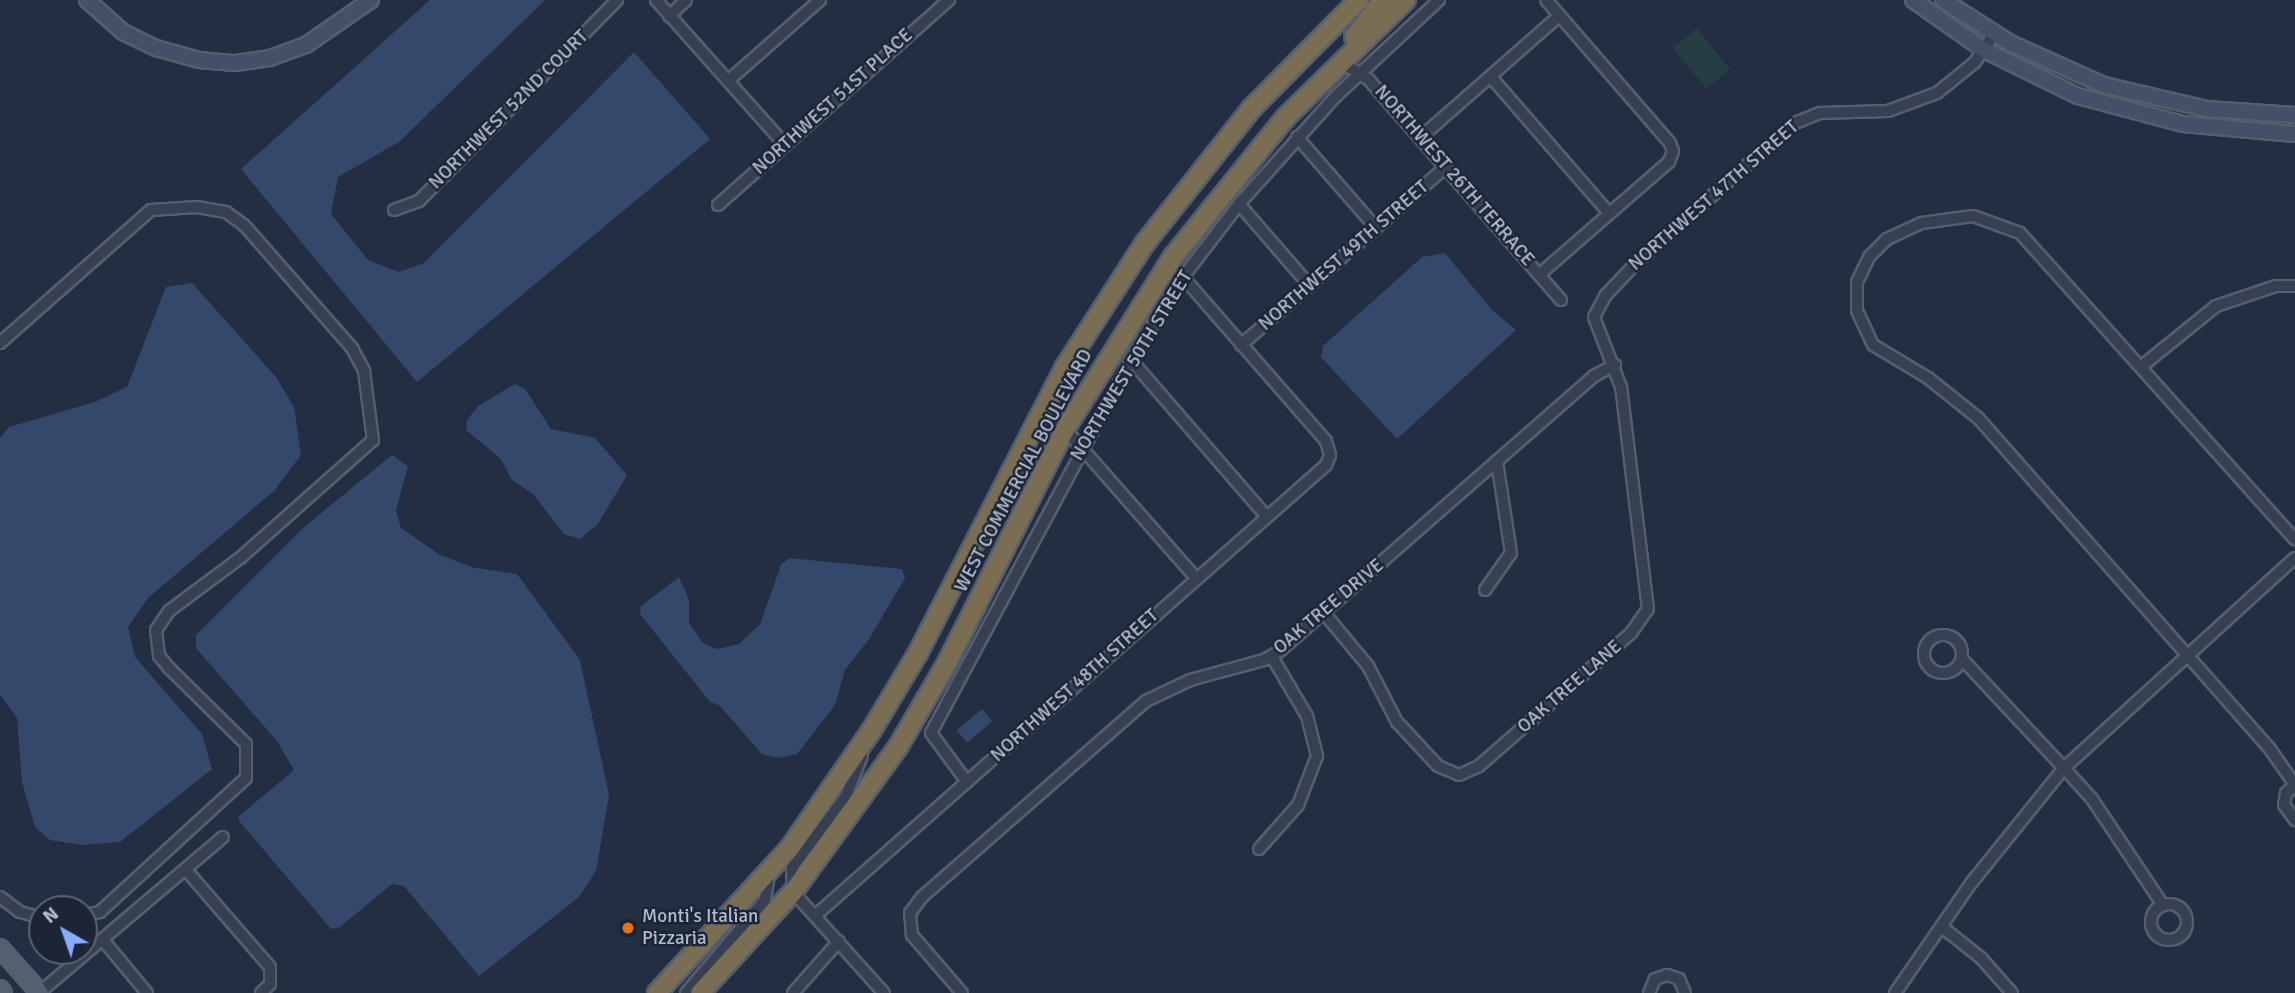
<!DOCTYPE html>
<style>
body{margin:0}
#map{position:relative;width:2295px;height:993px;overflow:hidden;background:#232e43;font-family:Signika,sans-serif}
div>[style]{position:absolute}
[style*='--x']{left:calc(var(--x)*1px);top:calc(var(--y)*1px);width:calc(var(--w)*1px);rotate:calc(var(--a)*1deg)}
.green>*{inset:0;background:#253e43;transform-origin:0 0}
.water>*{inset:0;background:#34486b;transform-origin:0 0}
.roads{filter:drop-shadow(2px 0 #555e6f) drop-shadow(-2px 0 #555e6f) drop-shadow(0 2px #555e6f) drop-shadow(0 -2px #555e6f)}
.street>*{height:10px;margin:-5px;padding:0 5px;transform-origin:5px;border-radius:5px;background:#374052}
.street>.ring{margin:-5px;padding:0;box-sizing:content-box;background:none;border:10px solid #374052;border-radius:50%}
.secondary>*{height:14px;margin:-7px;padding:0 7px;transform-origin:7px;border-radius:7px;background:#454f65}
.primary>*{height:16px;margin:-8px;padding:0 8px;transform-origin:8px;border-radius:8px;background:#555f72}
.highway>*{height:18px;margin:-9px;padding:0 9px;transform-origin:9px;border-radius:9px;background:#796d53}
.dots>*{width:19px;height:19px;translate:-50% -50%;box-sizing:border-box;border:4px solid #1c2537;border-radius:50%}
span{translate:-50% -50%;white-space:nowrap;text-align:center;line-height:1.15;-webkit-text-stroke:5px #1c2537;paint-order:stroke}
.street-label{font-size:19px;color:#b4bccc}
.poi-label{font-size:19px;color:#b4bccc}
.left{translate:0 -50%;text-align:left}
.north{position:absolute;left:28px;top:895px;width:70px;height:70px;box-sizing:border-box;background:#1c2537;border:2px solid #596173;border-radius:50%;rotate:320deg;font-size:19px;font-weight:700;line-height:28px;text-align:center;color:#b4bccc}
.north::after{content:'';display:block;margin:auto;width:24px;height:32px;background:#86adff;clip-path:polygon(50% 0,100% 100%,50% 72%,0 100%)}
</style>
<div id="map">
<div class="green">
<div style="left:1697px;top:28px;width:53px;height:31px;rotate:51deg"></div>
</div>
<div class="water">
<div style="clip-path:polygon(430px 0,545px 0,399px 142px,338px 177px,331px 214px,368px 260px,399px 272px,424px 263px,634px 52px,710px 139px,417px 382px,241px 169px)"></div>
<div style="clip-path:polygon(1445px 253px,1492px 310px,1516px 330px,1397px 439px,1321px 357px,1323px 346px,1422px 257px)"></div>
<div style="clip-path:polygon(192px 283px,276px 377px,294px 407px,301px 455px,274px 491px,148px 598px,128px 627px,135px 657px,202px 734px,212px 769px,120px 842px,82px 845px,50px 840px,35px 827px,22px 782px,17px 718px,0 695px,0 438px,9px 427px,95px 402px,127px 387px,166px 287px)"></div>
<div style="clip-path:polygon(515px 384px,525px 389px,551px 429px,595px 438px,627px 475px,598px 524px,580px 539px,564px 534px,533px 494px,512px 480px,500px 458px,466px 430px,467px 420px,478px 406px)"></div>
<div style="clip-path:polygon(392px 455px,408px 466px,396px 510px,401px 528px,440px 555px,475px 568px,517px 574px,580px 660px,609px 795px,596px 871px,579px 897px,479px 976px,404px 886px,392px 884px,340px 927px,331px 929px,240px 822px,238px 817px,294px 770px,277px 741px,196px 648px,196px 635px,303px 528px)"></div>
<div style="clip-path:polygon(789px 558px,902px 569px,905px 578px,869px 639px,845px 670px,835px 705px,797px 754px,778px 758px,762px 754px,719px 705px,710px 702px,640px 614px,641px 606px,679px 577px,689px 600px,689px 623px,703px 643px,717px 649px,739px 644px,760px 624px,781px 565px)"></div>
<div style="left:982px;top:709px;width:16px;height:33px;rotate:50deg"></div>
</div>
<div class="roads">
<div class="street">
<div style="--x:656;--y:0;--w:194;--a:48.3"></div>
<div style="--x:669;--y:16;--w:23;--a:-43"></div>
<div style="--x:1340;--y:61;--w:35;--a:33"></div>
<div style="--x:1369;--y:80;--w:292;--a:48.9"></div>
<div style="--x:1491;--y:77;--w:180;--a:49.1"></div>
<div style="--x:728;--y:81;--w:123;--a:-41.4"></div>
<div style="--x:1297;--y:137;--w:121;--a:49"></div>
<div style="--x:1420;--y:138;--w:185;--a:-41.3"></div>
<div style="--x:1239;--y:204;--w:108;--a:49.1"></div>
<div style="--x:718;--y:205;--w:309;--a:-41.6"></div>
<div style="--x:394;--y:210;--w:27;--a:-20"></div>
<div style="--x:419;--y:201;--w:282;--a:-45.4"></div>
<div style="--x:1540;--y:274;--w:171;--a:-41"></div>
<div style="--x:1669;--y:162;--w:12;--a:-70"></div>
<div style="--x:1673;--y:151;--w:9;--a:-111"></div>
<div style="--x:1670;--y:143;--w:189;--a:-130.9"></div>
<div style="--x:0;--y:343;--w:201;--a:-41.4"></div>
<div style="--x:151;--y:210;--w:46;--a:-3.7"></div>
<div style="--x:197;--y:207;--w:29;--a:10"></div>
<div style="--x:226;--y:212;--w:22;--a:36"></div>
<div style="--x:244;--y:225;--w:164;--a:48.7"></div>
<div style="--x:352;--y:348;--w:26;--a:62"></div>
<div style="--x:364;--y:371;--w:70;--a:82.6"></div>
<div style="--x:373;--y:440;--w:178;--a:138.4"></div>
<div style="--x:240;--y:558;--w:89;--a:143.3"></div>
<div style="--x:169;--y:611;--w:23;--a:124"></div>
<div style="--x:156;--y:630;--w:26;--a:83"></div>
<div style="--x:159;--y:656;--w:16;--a:50"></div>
<div style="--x:169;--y:668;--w:108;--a:44.6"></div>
<div style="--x:246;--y:744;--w:34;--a:90"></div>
<div style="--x:246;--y:778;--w:198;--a:137.5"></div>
<div style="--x:100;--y:912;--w:16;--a:169"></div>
<div style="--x:1241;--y:345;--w:273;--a:-41"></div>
<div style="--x:1131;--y:360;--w:206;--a:49.1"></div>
<div style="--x:2142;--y:366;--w:95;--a:-39"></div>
<div style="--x:2216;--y:306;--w:63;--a:-18.4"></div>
<div style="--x:2276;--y:286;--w:19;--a:0"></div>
<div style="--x:1036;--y:421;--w:30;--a:15"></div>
<div style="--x:1065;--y:429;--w:198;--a:48.7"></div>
<div style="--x:1485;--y:590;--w:45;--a:-54.9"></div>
<div style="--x:1511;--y:553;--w:93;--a:-98.7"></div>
<div style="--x:1324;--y:613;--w:69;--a:50.3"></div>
<div style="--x:1368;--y:666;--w:63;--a:62.6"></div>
<div style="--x:1397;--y:722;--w:60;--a:47"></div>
<div style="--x:1438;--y:766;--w:23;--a:23"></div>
<div style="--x:1459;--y:775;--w:22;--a:-24"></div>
<div style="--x:1479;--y:766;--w:202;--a:-41.2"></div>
<div style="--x:1631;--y:633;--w:29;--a:-55"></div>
<div style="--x:1648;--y:609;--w:224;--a:-96.9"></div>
<div style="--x:1621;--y:387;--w:75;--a:-111.1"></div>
<div style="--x:1594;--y:317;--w:24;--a:-62"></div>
<div style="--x:1605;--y:296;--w:50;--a:-46.6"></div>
<div style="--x:1639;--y:260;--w:208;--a:-41.3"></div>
<div style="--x:1795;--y:123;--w:27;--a:-22"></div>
<div style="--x:1820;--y:113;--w:68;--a:-1.7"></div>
<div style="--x:1888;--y:111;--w:52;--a:-20.2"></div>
<div style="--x:1937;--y:93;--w:49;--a:-39.2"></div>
<div style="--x:1975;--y:62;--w:34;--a:-56"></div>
<div class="ring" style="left:1924px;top:635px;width:28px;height:28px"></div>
<div style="--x:1962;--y:659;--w:149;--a:46.9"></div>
<div style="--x:2064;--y:768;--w:312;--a:-42.3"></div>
<div style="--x:862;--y:756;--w:43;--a:111.8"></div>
<div style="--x:846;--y:796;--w:90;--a:126.9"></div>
<div style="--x:792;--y:868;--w:24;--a:88"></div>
<div style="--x:793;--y:892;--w:136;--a:48"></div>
<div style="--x:967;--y:782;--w:61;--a:-126.3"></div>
<div style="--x:931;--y:733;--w:423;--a:-61.8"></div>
<div style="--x:1131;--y:360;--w:98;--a:-57.9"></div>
<div style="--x:1183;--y:277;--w:92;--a:-52.5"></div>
<div style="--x:1239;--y:204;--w:145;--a:-48.1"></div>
<div style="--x:1336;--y:96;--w:141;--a:-43"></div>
<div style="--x:2295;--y:785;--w:44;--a:-124.8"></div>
<div style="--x:2270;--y:749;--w:441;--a:-131.4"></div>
<div style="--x:1978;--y:418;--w:64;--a:-141.3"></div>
<div style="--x:1928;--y:378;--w:64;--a:-149"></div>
<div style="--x:1873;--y:345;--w:38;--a:-115"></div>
<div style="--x:1857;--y:310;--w:28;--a:-90"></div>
<div style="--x:1857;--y:282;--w:28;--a:-64"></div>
<div style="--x:1869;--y:257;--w:25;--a:-45"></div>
<div style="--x:1887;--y:239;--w:38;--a:-25"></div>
<div style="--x:1922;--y:223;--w:51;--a:-7.8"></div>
<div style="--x:1973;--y:216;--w:50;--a:19.9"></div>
<div style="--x:2020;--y:233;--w:412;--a:48.1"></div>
<div style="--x:2295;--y:785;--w:12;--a:138"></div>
<div style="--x:2286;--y:793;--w:12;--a:99"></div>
<div style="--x:2284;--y:805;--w:19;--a:54"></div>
<div style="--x:1259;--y:849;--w:59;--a:-48.4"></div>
<div style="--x:1298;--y:805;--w:53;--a:-68.8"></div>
<div style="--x:1317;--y:756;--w:41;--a:-104"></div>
<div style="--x:1307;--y:716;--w:69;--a:-120.7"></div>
<div style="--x:186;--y:870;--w:128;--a:49.1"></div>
<div style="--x:270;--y:967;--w:17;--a:90"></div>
<div style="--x:270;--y:984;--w:13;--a:135"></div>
<div style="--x:0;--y:897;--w:25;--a:37"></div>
<div style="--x:20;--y:912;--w:23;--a:15"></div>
<div class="ring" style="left:2151px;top:904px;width:26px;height:26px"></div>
<div style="--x:816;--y:915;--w:680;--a:-41.42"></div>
<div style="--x:1326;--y:465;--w:11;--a:-68"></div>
<div style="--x:1330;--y:455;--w:15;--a:-106"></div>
<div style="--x:1326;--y:441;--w:218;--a:-131.1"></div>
<div style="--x:1942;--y:927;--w:50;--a:38.5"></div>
<div style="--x:1981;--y:958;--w:47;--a:48.5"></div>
<div style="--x:103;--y:940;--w:69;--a:50.3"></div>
<div style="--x:39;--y:993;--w:241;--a:-40.3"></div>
<div style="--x:686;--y:993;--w:122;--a:-49.7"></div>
<div style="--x:765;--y:900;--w:24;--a:-81"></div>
<div style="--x:793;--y:993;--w:69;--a:-48.5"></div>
<div style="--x:962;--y:993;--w:77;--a:-130.8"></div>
<div style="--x:912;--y:935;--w:22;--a:-95"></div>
<div style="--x:910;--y:913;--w:20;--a:-53"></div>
<div style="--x:922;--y:897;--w:298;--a:-41.2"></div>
<div style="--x:1146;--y:701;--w:49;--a:-25.5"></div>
<div style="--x:1190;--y:680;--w:77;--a:-15.1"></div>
<div style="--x:1264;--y:660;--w:20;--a:-30"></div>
<div style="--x:1281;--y:650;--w:416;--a:-41.2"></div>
<div style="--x:1594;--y:376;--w:24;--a:-28"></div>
<div style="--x:1649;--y:993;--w:15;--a:-67"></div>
<div style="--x:1655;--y:979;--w:13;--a:-18"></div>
<div style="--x:1667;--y:975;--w:13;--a:18"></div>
<div style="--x:1679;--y:979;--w:15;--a:67"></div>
<div style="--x:1895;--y:993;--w:135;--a:-55.3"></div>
<div style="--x:1972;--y:882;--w:146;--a:-51.1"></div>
<div style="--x:2064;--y:768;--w:42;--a:47.9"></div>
<div style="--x:2092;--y:799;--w:128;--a:56.2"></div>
</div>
<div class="secondary">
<div style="--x:87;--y:0;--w:48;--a:41.6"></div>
<div style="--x:123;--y:32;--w:37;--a:26"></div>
<div style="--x:156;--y:48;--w:45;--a:15.6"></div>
<div style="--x:199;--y:60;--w:36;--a:5"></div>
<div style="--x:235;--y:63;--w:35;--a:-8"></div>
<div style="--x:270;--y:58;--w:38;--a:-20"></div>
<div style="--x:306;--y:45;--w:79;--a:-34.7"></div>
<div style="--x:1913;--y:0;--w:87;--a:35.2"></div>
<div style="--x:1984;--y:50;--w:105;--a:26.1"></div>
<div style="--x:2078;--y:96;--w:109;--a:14.9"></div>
<div style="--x:2183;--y:124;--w:112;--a:5.1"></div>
<div style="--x:1943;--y:0;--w:80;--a:32.7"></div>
<div style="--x:2010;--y:43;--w:103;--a:24.1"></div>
<div style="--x:2104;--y:85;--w:106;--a:13.1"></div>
<div style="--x:2207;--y:109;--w:88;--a:3.9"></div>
</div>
<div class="primary">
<div style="--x:0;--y:948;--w:60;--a:48.4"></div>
<div style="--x:0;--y:989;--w:5;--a:53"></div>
</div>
<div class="highway">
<div style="--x:1354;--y:37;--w:47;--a:-51.9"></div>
<div style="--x:657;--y:993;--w:197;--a:-47.5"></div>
<div style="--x:790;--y:848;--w:146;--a:-55.3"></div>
<div style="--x:873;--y:728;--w:87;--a:-59"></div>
<div style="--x:918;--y:653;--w:322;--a:-62.8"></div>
<div style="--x:1065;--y:367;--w:148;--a:-57.2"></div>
<div style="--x:1145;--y:243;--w:172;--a:-51.6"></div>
<div style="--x:1252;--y:108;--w:152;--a:-45.3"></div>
<div style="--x:700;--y:993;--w:137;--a:-47.4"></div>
<div style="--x:793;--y:892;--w:179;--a:-54.1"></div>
<div style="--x:898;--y:747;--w:95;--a:-59.7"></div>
<div style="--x:946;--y:665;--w:264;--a:-63.2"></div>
<div style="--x:1065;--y:429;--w:203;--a:-57.9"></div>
<div style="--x:1173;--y:257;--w:179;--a:-51.1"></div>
<div style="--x:1285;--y:118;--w:169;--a:-44.3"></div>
</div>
</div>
<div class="dots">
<div style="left:628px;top:928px;background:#e8710a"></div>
</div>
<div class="street-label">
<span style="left:833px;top:102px;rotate:-42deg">NORTHWEST 51ST PLACE</span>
<span style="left:509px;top:110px;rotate:-45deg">NORTHWEST 52ND COURT</span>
<span style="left:1454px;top:176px;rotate:49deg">NORTHWEST 26TH TERRACE</span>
<span style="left:1714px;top:196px;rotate:-41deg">NORTHWEST 47TH STREET</span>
<span style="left:1344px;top:256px;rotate:-41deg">NORTHWEST 49TH STREET</span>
<span style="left:1132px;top:366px;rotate:-59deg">NORTHWEST 50TH STREET</span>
<span style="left:1024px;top:471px;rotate:-62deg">WEST COMMERCIAL BOULEVARD</span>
<span style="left:1329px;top:607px;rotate:-40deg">OAK TREE DRIVE</span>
<span style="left:1075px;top:686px;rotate:-42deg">NORTHWEST 48TH STREET</span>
<span style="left:1570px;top:687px;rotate:-41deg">OAK TREE LANE</span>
</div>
<div class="poi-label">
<span class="left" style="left:642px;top:928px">Monti's Italian<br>Pizzaria</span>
</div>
<div class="north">N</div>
</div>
